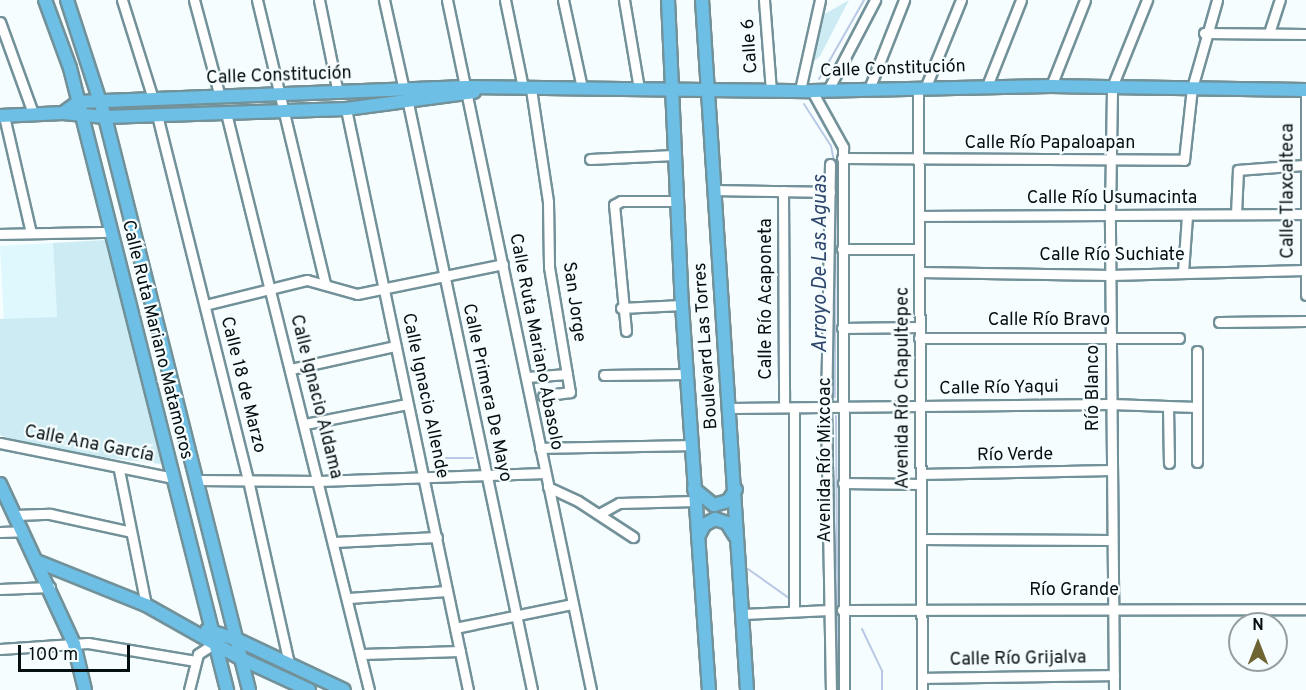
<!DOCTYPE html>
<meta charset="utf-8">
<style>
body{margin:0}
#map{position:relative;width:1306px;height:690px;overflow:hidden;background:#f6fdfe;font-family:Overpass,sans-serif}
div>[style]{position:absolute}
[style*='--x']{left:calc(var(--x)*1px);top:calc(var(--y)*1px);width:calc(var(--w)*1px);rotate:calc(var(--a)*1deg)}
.built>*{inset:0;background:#def8fe;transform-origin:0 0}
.green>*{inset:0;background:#ccebf2}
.stream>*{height:2px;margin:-1px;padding:0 1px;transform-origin:1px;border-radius:1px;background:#b9c9e5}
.roads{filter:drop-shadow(2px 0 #729199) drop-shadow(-2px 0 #729199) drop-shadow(0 2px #729199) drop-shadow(0 -2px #729199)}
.minor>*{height:9px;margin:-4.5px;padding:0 4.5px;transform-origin:4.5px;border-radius:4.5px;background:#fff}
.major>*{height:12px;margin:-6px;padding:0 6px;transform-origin:6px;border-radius:6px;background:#6dbfe5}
span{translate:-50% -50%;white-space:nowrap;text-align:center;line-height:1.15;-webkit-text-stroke:4.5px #f6fdfe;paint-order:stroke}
.street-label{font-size:18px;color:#040f12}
.water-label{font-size:20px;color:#2f466d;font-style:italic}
.north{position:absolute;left:1228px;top:612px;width:60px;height:60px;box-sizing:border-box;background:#f6fdfe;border:2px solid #959ea0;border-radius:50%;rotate:0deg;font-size:16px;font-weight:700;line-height:24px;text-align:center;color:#040f12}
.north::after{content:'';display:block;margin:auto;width:21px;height:27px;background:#6e6431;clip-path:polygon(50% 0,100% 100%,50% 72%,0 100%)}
.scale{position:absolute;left:18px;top:645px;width:112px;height:27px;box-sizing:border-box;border:3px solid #040f12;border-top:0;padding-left:8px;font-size:18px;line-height:21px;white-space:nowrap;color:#040f12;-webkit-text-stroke:4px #f6fdfe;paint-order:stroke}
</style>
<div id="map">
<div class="built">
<div style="left:53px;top:243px;width:74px;height:53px;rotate:87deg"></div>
</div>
<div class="green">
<div style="clip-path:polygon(849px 0,820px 56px,810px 65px,823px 15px)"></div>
<div style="clip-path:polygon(106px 240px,161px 454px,161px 464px,50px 451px,0 435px,0 319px,57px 317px,53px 243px)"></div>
</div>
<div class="stream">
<div style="--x:819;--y:79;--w:91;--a:-60.3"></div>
<div style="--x:804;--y:104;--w:50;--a:57.3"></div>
<div style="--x:831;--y:146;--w:26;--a:79"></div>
<div style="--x:836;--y:172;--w:225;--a:90.3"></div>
<div style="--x:836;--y:416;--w:274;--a:89.6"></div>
<div style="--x:446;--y:458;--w:27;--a:0"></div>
<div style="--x:748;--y:569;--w:50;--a:35.3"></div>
<div style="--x:862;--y:629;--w:47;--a:64.5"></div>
<div style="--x:882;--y:671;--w:19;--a:90"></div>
</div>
<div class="roads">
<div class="minor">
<div style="--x:122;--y:0;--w:104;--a:72.6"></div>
<div style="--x:194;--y:0;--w:100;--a:75"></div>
<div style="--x:257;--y:0;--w:292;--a:76.5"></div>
<div style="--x:319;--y:0;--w:95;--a:78.5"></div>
<div style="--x:384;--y:0;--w:92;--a:77.5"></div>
<div style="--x:447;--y:0;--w:705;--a:78.21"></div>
<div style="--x:505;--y:0;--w:90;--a:78.4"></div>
<div style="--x:563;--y:0;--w:90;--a:77.8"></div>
<div style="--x:624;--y:0;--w:90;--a:80.4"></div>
<div style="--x:764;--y:0;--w:90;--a:85.6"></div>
<div style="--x:0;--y:22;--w:97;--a:70.1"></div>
<div style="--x:1204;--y:33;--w:102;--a:0.6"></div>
<div style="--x:1269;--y:33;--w:35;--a:-72"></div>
<div style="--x:926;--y:86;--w:93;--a:-67.9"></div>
<div style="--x:987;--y:86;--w:92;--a:-68.4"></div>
<div style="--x:1051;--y:86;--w:92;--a:-68.4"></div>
<div style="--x:918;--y:87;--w:603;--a:89.62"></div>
<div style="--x:1306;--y:88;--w:207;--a:90"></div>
<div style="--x:531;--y:89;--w:114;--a:81.4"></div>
<div style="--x:548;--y:202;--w:65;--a:89.1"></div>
<div style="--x:549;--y:267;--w:127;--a:80.5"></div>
<div style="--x:570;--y:392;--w:27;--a:172"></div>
<div style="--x:869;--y:89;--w:96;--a:-68.5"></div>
<div style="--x:800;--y:90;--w:92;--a:-77.5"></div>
<div style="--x:828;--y:90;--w:102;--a:-62.4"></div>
<div style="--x:812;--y:91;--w:64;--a:61"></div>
<div style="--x:843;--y:147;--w:543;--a:89.89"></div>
<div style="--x:408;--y:103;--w:600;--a:78.07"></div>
<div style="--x:346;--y:109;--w:594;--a:78.14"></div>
<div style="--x:226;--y:113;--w:594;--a:76.08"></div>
<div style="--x:157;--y:115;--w:376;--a:76"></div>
<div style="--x:248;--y:480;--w:188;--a:77.4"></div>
<div style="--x:4;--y:116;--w:120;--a:77"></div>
<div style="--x:842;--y:158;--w:342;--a:0.3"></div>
<div style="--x:1184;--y:160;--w:72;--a:-83.7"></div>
<div style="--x:1192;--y:88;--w:91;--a:-74.1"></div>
<div style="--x:590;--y:159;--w:84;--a:-2.7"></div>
<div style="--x:830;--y:164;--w:243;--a:90.9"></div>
<div style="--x:826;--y:407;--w:283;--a:89"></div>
<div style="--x:714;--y:190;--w:116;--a:1"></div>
<div style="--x:783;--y:191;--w:216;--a:89.7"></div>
<div style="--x:1236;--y:214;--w:44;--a:-87.4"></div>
<div style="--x:1238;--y:170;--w:65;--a:-4.4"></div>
<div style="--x:919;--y:216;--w:385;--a:-0.3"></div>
<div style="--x:0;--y:234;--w:109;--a:-1.1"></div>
<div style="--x:842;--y:249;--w:77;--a:0"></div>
<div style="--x:919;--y:272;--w:191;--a:0.9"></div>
<div style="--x:1110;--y:275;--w:195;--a:-1.5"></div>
<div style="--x:1183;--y:272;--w:56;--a:-85.9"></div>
<div style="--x:205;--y:305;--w:105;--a:-13.8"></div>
<div style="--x:307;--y:280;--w:52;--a:15.6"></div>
<div style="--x:357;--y:294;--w:149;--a:-11.6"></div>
<div style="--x:621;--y:308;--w:61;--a:-2.8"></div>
<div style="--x:1219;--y:322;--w:87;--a:-0.7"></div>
<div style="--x:842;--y:328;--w:77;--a:-0.7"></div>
<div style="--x:626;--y:331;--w:127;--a:-95.4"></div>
<div style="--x:614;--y:205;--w:8;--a:-30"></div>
<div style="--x:621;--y:201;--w:56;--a:0"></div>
<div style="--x:919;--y:338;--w:260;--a:0"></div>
<div style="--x:1197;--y:351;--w:111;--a:90"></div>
<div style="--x:291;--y:369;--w:107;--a:-12.5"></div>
<div style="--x:604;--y:375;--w:82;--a:-0.7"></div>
<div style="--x:527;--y:377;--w:40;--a:-4.3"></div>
<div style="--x:1168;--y:407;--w:56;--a:89"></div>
<div style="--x:730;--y:408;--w:381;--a:-0.6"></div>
<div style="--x:1111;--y:404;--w:85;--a:2"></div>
<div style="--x:794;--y:408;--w:203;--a:90"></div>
<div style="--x:305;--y:424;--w:104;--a:-11.1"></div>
<div style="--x:0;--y:443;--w:177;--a:11.4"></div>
<div style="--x:540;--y:448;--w:151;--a:-1.1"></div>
<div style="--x:119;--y:470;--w:138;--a:78.7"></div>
<div style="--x:921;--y:474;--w:190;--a:-1.2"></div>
<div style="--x:196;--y:480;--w:123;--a:0.5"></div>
<div style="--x:319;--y:481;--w:226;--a:-2"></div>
<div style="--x:843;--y:483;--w:78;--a:0.7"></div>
<div style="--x:548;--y:487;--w:33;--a:25"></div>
<div style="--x:578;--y:501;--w:66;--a:33.2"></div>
<div style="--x:599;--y:514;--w:23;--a:-29"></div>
<div style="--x:619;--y:503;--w:76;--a:-1.5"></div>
<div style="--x:15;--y:515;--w:35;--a:-2"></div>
<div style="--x:50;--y:514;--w:83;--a:12.5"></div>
<div style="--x:0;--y:532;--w:23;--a:-2"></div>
<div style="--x:921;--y:539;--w:190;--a:0.3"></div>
<div style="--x:334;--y:542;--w:103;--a:-2.8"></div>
<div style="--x:0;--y:589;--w:50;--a:-2.3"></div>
<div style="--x:349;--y:598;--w:98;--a:-4.1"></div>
<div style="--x:842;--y:610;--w:464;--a:-0.1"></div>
<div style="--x:743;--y:614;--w:86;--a:-2.7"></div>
<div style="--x:455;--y:628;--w:119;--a:-11.6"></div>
<div style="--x:0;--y:649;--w:88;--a:-3.9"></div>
<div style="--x:88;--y:643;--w:109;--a:9.5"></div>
<div style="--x:362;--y:654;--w:98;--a:-1.8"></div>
<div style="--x:922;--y:678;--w:192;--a:-0.9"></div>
<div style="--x:189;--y:690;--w:37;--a:-76"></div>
<div style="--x:198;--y:654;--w:20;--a:-33"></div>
<div style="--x:1114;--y:690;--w:474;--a:-90.5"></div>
<div style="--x:1110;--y:216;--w:129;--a:-89.1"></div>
<div style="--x:1112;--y:87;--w:94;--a:-68.1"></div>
</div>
<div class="major">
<div style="--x:45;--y:0;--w:72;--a:69.8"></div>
<div style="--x:70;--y:68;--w:642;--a:75.83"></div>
<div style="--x:67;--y:0;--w:123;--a:72"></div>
<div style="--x:105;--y:117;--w:591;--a:75.89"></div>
<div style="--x:668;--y:0;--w:305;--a:87.4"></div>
<div style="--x:682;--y:305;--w:386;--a:86"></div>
<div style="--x:702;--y:0;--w:691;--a:86.27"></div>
<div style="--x:63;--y:113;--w:19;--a:-36"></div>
<div style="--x:78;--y:102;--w:388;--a:-2.2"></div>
<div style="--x:466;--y:87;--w:346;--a:0.7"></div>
<div style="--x:812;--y:91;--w:239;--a:-1.2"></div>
<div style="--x:1051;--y:86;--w:255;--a:0.9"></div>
<div style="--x:0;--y:116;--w:63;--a:-2.7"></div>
<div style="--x:63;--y:113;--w:42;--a:5.4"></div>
<div style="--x:105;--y:117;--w:241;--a:-1.9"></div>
<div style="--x:346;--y:109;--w:129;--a:-7.6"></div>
<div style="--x:0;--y:484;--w:176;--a:65.2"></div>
<div style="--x:74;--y:644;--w:47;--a:76.6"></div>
<div style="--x:694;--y:489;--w:26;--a:39"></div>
<div style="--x:714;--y:505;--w:15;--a:-16"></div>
<div style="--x:728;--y:501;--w:14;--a:-56"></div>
<div style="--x:698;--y:537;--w:13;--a:-63"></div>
<div style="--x:704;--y:525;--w:13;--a:-29"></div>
<div style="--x:715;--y:519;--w:13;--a:18"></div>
<div style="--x:727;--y:523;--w:15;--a:58"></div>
<div style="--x:39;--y:562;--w:115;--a:21.9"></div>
<div style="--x:146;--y:605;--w:110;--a:29.4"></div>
<div style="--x:242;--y:659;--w:74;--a:24.8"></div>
<div style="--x:207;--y:630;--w:33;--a:18"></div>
<div style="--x:238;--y:640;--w:117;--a:25.3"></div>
</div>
</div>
<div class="street-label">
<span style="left:751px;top:46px;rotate:-94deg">Calle 6</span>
<span style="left:893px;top:70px;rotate:-2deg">Calle Constitución</span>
<span style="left:279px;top:77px;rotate:-2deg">Calle Constitución</span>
<span style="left:1050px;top:144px">Calle Río Papaloapan</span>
<span style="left:1289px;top:191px;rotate:-90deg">Calle Tlaxcalteca</span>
<span style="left:1112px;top:199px">Calle Río Usumacinta</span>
<span style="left:1112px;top:256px">Calle Río Suchiate</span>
<span style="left:767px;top:299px;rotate:-90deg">Calle Río Acaponeta</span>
<span style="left:573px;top:302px;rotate:82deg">San Jorge</span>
<span style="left:1049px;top:321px">Calle Río Bravo</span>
<span style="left:156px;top:340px;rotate:76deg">Calle Ruta Mariano Matamoros</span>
<span style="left:535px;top:342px;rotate:79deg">Calle Ruta Mariano Abasolo</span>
<span style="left:707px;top:346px;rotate:-94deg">Boulevard Las Torres</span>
<span style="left:242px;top:385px;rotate:76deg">Calle 18 de Marzo</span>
<span style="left:904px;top:388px;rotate:-90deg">Avenida Río Chapultepec</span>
<span style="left:1094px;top:388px;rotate:-90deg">Río Blanco</span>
<span style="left:999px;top:389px;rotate:-1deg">Calle Río Yaqui</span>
<span style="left:486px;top:393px;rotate:78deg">Calle Primera De Mayo</span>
<span style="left:424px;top:396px;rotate:78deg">Calle Ignacio Allende</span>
<span style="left:315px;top:397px;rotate:76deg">Calle Ignacio Aldama</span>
<span style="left:89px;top:445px;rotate:11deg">Calle Ana García</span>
<span style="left:1015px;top:456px;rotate:-1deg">Río Verde</span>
<span style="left:826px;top:460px;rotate:-90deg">Avenida Río Mixcoac</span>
<span style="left:1074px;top:591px">Río Grande</span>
<span style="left:1018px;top:660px;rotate:-1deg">Calle Río Grijalva</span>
</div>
<div class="water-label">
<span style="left:821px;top:264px;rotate:-90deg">Arroyo De Las Aguas</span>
</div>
<div class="north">N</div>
<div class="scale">100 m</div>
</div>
